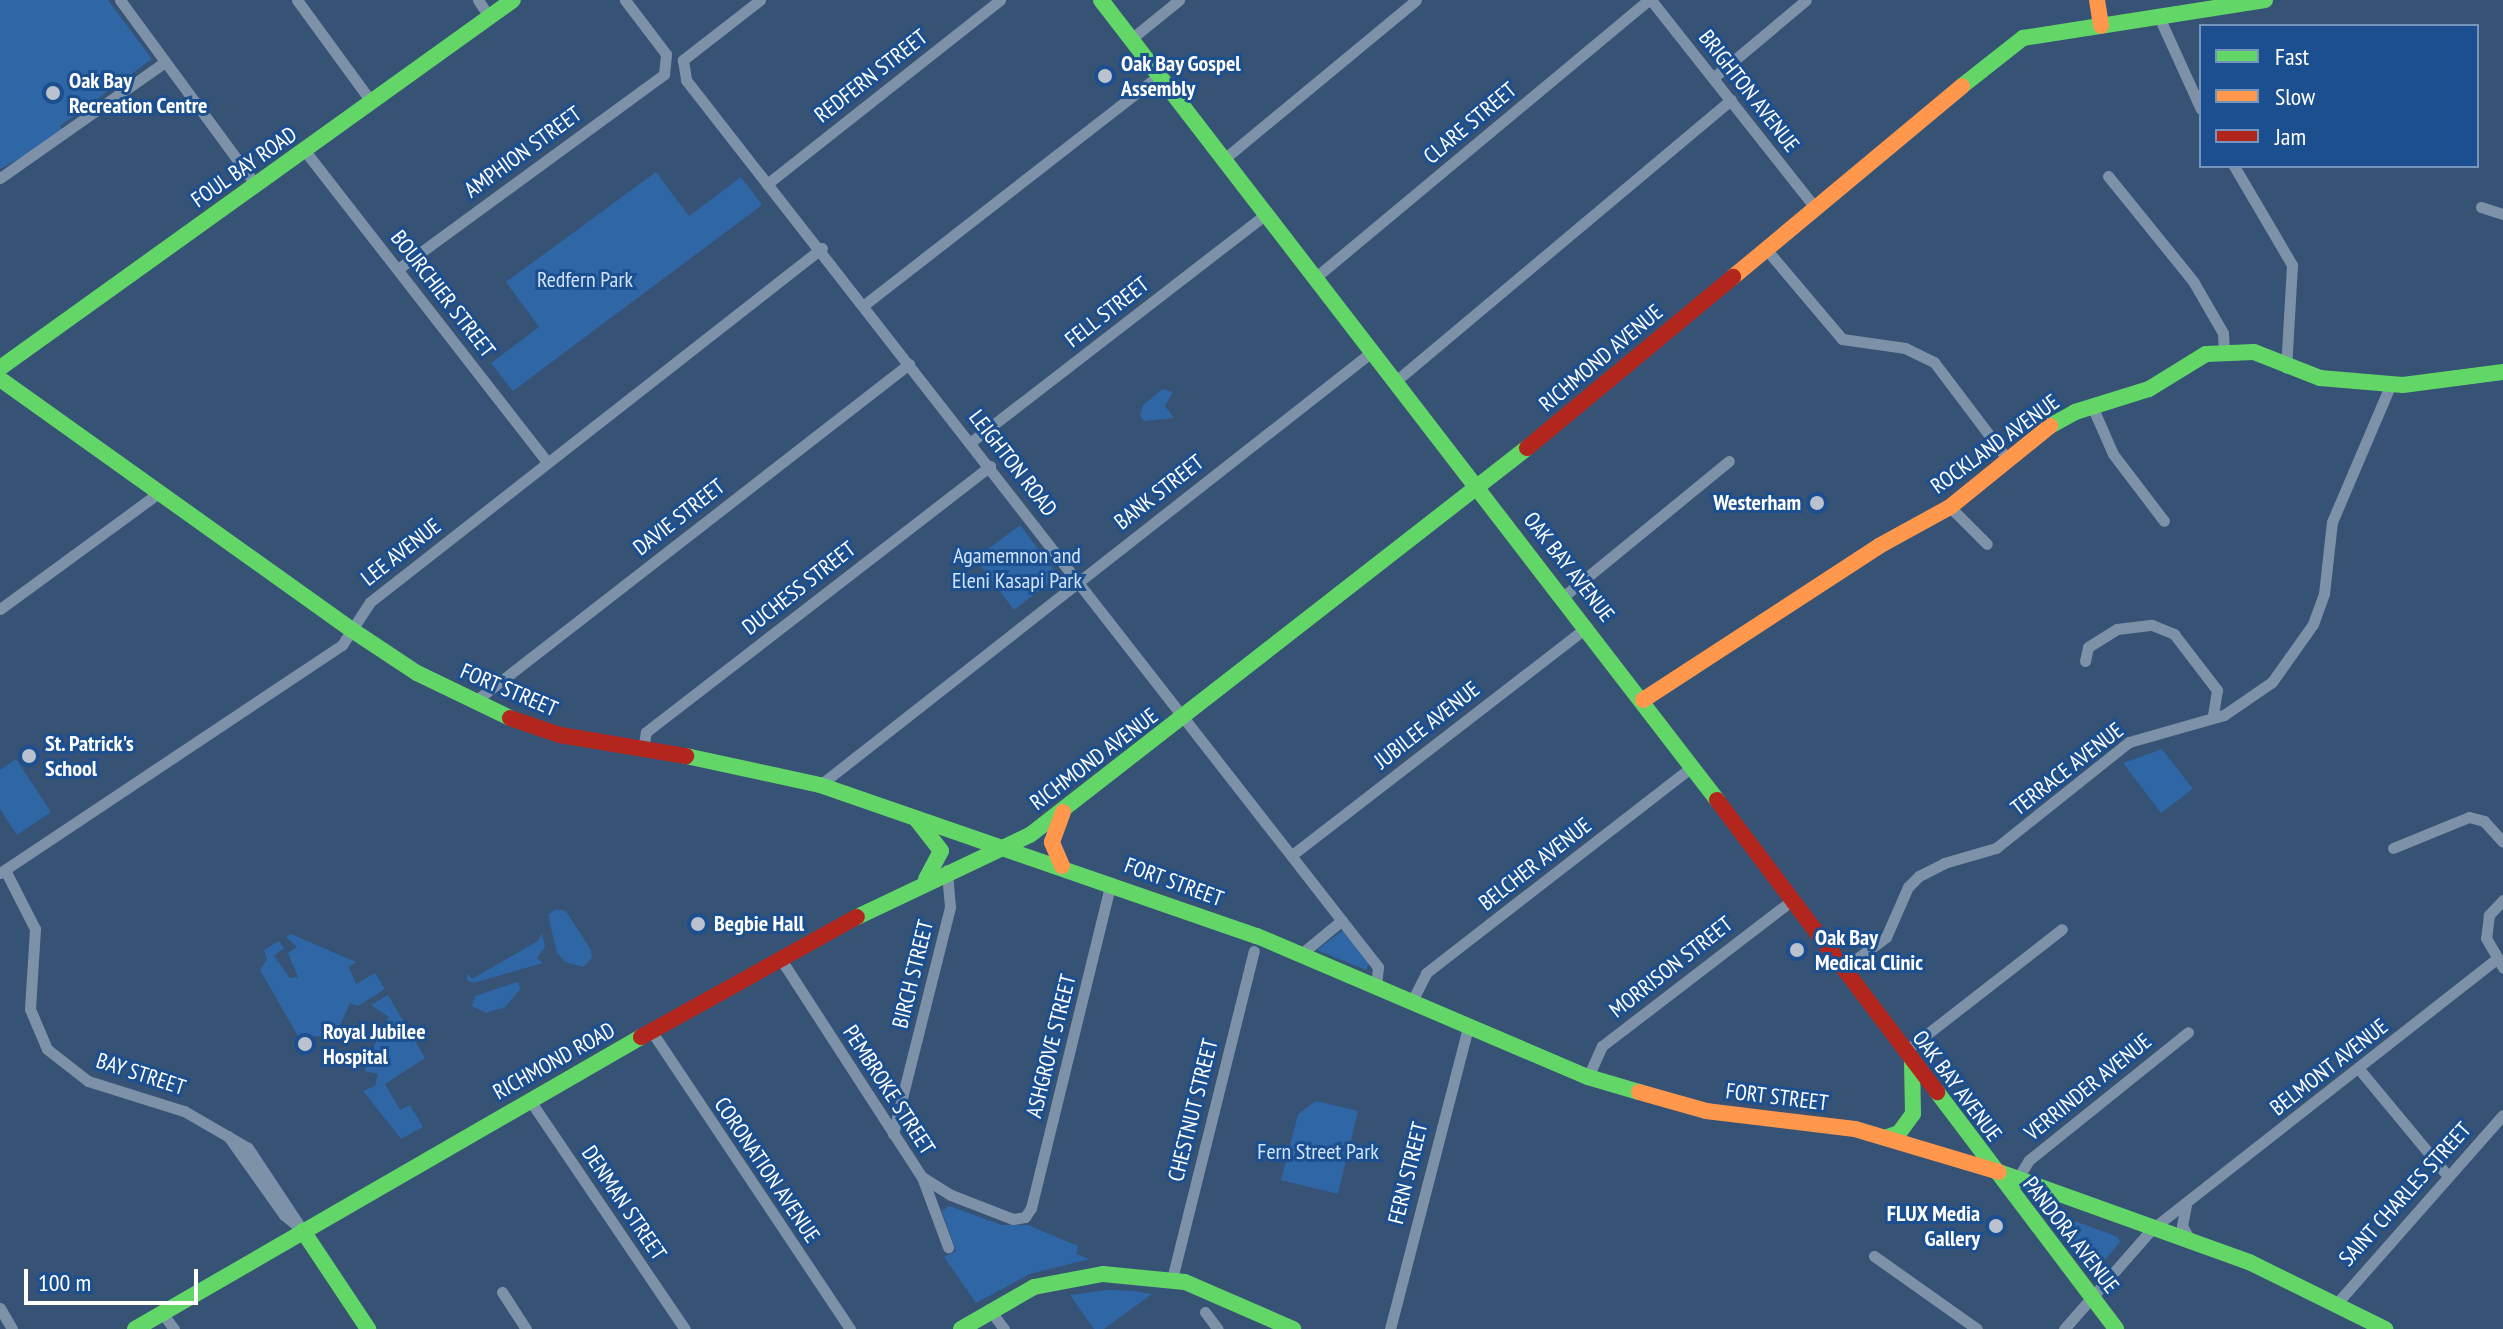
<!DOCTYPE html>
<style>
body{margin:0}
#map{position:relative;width:2503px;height:1329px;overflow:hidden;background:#365274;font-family:"PT Sans Narrow",sans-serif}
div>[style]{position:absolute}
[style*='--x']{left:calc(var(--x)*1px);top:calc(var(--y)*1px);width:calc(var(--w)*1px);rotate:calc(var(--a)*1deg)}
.green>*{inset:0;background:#2f66a5;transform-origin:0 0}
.street>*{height:11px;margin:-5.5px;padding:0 5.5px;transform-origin:5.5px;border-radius:5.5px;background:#7d92a8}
.fast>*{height:16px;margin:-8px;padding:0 8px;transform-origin:8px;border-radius:8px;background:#63d668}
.slow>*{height:16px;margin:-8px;padding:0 8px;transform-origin:8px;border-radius:8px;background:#ff974d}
.jam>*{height:16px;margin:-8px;padding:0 8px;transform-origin:8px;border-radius:8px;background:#b3261e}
.dots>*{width:22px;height:22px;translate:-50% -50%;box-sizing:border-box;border:4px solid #1b4f8f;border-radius:50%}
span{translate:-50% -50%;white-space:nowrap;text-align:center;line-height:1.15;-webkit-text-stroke:6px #1b4f8f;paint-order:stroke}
.poi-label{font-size:22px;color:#fff;font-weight:700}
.left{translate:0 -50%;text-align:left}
.right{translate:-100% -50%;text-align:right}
.street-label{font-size:22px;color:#fff}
.park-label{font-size:22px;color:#cfe3fa}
.legend{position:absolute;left:2199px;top:24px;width:280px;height:144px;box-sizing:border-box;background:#1b4f8f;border:2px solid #7695bc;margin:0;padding:10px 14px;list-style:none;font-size:24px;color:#fff}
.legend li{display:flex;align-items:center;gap:16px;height:40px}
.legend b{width:40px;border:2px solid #7695bc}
.scale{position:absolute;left:24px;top:1269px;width:174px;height:36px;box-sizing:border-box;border:4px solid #fff;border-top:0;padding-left:10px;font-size:24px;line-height:28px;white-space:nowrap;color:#fff;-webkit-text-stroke:6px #1b4f8f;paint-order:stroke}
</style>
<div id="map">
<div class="green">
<div style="clip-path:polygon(0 0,108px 0,152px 59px,60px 126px,66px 134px,0 169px)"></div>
<div style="clip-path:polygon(656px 172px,689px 216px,741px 177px,762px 205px,513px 391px,491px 363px,539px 327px,506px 282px)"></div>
<div style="clip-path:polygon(1163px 389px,1173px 392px,1165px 406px,1174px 418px,1144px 421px,1140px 415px,1143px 405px)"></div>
<div style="left:1020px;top:525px;width:64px;height:56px;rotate:53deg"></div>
<div style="clip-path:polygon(2162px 749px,2193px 789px,2161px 813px,2123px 763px)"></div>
<div style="clip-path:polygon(16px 759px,51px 812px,17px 835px,0 809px,0 770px)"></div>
<div style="clip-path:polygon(556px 909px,566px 911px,591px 950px,592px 958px,583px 967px,565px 962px,557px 953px,548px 915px)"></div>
<div style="clip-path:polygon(1343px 930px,1369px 964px,1366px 970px,1317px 950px)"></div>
<div style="clip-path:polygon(542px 933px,545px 947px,537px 958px,543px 963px,473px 983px,467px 980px,467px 973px,472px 979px,538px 941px)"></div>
<div style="clip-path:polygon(291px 934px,356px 962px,349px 967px,356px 984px,375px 973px,385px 989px,358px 1006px,350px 1003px,335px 1037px,298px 1036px,260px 970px,267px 959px,264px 950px,279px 941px,284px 948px,274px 956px,290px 978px,298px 977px,288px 953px,297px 947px,286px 937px)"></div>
<div style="clip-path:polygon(517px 982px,521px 988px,505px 1007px,486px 1013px,472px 1006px,475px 996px)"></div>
<div style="clip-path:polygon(388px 995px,425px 1058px,385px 1084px,400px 1110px,410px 1105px,423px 1127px,401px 1139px,363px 1091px,375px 1086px,378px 1074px,365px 1071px,366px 1061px,389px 1017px,371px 1005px)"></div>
<div style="clip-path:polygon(1316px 1101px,1358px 1111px,1338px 1194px,1281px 1180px,1298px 1114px)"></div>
<div style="clip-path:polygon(949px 1206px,1002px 1225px,1028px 1225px,1078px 1246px,1076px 1254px,1090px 1259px,1030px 1274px,976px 1303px,944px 1257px,956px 1251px,942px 1211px)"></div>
<div style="clip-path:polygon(2056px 1214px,2118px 1237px,2120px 1242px,2095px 1272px,2053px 1219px)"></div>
<div style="clip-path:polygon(1108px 1290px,1133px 1291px,1152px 1294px,1104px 1329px,1094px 1329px,1070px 1295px)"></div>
</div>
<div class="street">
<div style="--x:120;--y:0;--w:230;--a:53.7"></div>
<div style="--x:297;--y:0;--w:127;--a:53.9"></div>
<div style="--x:478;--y:0;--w:22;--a:56"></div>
<div style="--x:760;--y:0;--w:98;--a:142.1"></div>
<div style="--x:683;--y:60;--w:20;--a:81"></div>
<div style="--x:686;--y:80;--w:1125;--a:52.04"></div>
<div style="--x:1378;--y:967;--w:18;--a:96"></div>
<div style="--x:1651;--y:0;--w:265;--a:51.7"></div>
<div style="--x:2159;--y:17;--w:101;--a:65.5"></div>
<div style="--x:1131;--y:39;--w:62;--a:-39.1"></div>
<div style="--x:1713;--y:78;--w:121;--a:-40"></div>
<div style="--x:305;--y:151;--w:394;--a:52.1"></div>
<div style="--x:1224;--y:159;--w:249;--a:-39.6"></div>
<div style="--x:2234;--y:166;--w:115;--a:59.6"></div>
<div style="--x:2292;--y:265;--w:103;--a:93.3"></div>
<div style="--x:2108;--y:176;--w:135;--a:51"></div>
<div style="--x:2193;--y:281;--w:60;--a:60"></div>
<div style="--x:2223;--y:333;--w:17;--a:87"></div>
<div style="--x:0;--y:178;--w:202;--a:-35.1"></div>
<div style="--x:767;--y:184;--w:297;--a:-38.3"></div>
<div style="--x:2481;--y:207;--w:23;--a:18"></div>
<div style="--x:1766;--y:249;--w:118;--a:49.8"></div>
<div style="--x:1842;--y:339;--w:64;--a:8.1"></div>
<div style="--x:1905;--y:348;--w:32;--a:26"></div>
<div style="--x:1934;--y:362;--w:123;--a:52.9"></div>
<div style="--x:398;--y:269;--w:330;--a:-36.2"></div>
<div style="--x:664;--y:74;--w:20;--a:-84"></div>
<div style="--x:666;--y:54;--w:68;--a:-127.2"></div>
<div style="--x:1316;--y:277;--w:432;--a:-39.8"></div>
<div style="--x:864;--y:305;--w:374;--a:-37.9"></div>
<div style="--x:1397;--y:380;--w:436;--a:-40"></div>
<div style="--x:2092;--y:406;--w:52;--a:66.4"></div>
<div style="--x:2113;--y:454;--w:84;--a:52.7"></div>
<div style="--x:971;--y:442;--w:374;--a:-37.7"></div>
<div style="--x:1950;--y:507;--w:52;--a:45"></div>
<div style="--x:1564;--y:596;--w:213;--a:-39.3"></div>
<div style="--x:0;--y:609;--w:198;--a:-36.2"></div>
<div style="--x:2085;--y:661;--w:14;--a:-78"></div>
<div style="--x:2088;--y:647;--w:34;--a:-32"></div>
<div style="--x:2117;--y:629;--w:35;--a:-7"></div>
<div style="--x:2152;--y:625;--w:24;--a:22"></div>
<div style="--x:2174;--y:634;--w:71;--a:52.5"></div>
<div style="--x:2217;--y:690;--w:26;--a:99"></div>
<div style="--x:474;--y:702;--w:551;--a:-37.85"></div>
<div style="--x:643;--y:750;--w:18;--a:-81"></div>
<div style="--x:646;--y:732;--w:435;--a:-37.7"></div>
<div style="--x:820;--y:785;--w:703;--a:-38.13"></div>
<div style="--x:2393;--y:848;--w:82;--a:-22.2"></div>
<div style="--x:2469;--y:817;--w:16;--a:15"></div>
<div style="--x:2484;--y:821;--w:28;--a:48"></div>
<div style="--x:1292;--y:855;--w:373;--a:-37.7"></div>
<div style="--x:5;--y:870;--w:66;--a:63"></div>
<div style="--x:35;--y:929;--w:80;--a:93.6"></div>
<div style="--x:30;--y:1009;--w:43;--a:67"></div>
<div style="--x:47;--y:1049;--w:52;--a:38"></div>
<div style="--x:88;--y:1081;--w:101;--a:17.4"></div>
<div style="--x:184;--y:1111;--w:74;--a:30"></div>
<div style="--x:248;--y:1148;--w:100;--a:56.5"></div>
<div style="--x:0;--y:873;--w:411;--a:-33.7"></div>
<div style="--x:342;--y:645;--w:51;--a:-56.9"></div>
<div style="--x:370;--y:602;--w:574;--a:-38.07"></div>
<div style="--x:2503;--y:900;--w:21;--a:133"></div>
<div style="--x:2489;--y:915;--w:23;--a:97"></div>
<div style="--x:2486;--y:938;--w:34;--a:60"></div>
<div style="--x:1301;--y:954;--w:53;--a:-39.7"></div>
<div style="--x:782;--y:961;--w:257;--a:57.1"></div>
<div style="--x:922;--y:1177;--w:75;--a:69.6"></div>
<div style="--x:1843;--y:969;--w:54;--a:-36.7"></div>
<div style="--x:1886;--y:937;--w:55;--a:-66.3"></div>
<div style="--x:1908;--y:887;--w:16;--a:-45"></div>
<div style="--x:1919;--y:876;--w:28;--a:-27"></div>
<div style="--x:1944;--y:863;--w:54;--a:-16.1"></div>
<div style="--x:1996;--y:848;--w:170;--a:-38.6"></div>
<div style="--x:2129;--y:742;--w:99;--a:-15.9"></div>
<div style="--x:2224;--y:715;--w:58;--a:-34.5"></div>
<div style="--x:2272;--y:682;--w:71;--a:-54.7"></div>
<div style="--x:2313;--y:624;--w:32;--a:-70"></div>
<div style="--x:2324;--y:594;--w:72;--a:-83.7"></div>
<div style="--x:2332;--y:522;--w:150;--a:-66.9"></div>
<div style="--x:1412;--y:1001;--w:31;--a:-63"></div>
<div style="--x:1426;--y:973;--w:336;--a:-37.8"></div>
<div style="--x:652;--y:1032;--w:357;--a:56.3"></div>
<div style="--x:1904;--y:1052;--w:200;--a:-37.9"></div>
<div style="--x:2359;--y:1069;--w:138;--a:50.3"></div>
<div style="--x:1588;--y:1077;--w:34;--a:-66"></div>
<div style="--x:1602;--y:1046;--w:240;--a:-37.5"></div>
<div style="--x:529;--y:1099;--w:278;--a:55.9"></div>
<div style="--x:893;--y:1134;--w:234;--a:-75.9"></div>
<div style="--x:950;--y:907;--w:37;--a:-95"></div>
<div style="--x:228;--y:1136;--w:97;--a:54.7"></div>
<div style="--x:284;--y:1215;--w:22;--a:39"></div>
<div style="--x:922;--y:1177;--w:34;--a:32"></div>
<div style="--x:951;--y:1195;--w:66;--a:21.2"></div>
<div style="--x:1013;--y:1219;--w:12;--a:-9"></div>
<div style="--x:1025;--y:1217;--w:11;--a:-56"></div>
<div style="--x:1031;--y:1208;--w:335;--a:-76.2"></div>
<div style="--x:2018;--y:1178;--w:21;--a:-59"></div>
<div style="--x:2029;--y:1160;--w:204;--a:-38.8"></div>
<div style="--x:2186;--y:1205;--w:21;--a:101"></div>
<div style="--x:2182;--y:1226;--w:16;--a:60"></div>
<div style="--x:1874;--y:1256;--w:126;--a:35.3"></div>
<div style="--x:1172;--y:1279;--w:338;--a:-76"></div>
<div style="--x:502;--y:1292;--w:44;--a:57"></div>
<div style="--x:2338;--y:1302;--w:249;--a:-48.6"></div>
<div style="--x:0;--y:1308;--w:24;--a:60"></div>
<div style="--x:989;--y:1309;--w:25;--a:53"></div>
<div style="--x:1205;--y:1312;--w:21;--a:53"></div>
<div style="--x:162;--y:1313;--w:20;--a:53"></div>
<div style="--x:1390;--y:1329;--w:311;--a:-75.5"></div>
<div style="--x:2064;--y:1329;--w:133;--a:-48.7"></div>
<div style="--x:2152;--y:1229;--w:437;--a:-38.1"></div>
</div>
<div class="fast">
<div style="--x:1101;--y:0;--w:1010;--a:52.4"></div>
<div style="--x:1962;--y:86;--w:78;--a:-38.2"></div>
<div style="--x:2023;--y:38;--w:245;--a:-8.9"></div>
<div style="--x:0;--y:368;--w:631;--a:-35.65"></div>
<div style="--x:0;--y:379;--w:432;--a:35.5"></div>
<div style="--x:352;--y:630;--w:78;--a:33.5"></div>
<div style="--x:417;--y:673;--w:103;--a:25.8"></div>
<div style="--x:2050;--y:426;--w:29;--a:-29"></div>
<div style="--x:2075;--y:412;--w:77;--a:-17.3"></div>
<div style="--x:2149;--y:389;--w:67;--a:-31.6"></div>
<div style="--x:2206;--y:354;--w:48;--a:-2.4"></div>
<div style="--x:2254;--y:352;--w:71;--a:21.5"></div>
<div style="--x:2320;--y:378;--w:83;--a:4.8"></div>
<div style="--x:2403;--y:385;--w:101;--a:-7.4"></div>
<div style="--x:686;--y:756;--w:137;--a:12.2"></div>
<div style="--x:820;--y:785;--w:462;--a:19.1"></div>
<div style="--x:1257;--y:936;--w:360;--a:23.1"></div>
<div style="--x:1588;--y:1077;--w:53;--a:16.4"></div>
<div style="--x:917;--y:820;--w:39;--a:52"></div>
<div style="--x:941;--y:851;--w:32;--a:118"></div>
<div style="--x:857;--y:917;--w:191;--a:-25.4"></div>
<div style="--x:1030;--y:835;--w:630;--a:-37.91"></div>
<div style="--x:1937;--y:1092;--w:297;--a:52.9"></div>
<div style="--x:1887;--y:1137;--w:13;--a:-18"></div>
<div style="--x:1899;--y:1133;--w:24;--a:-54"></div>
<div style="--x:1913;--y:1114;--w:51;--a:-91.1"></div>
<div style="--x:1999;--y:1172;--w:266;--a:19.8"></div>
<div style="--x:2249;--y:1262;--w:152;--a:26.2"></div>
<div style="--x:303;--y:1231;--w:118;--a:56.4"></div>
<div style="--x:135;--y:1329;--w:584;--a:-29.99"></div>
<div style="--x:961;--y:1329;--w:84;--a:-29.9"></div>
<div style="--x:1034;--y:1287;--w:70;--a:-10.7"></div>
<div style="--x:1103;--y:1274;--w:82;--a:5.6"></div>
<div style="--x:1185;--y:1282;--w:118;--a:23.5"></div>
</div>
<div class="slow">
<div style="--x:2097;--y:0;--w:26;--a:81"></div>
<div style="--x:1733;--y:277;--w:298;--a:-39.8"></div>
<div style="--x:1643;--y:700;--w:282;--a:-33.1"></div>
<div style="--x:1879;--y:546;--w:81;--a:-28.8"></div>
<div style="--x:1950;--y:507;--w:129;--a:-39"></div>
<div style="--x:1062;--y:866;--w:26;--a:-113"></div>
<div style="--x:1052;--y:842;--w:32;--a:-70"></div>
<div style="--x:1639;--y:1092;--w:70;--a:15.8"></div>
<div style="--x:1706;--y:1111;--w:150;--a:6.9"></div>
<div style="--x:1855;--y:1129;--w:150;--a:16.6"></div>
</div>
<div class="jam">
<div style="--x:1527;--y:448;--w:268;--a:-39.7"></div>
<div style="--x:510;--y:718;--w:53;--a:18.8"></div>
<div style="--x:560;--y:735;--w:128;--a:9.5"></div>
<div style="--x:1717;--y:800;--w:366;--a:53"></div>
<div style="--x:641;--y:1037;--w:247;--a:-29.1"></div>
</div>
<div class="dots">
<div style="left:1105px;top:76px;background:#b9c2ce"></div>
<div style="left:53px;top:93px;background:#b9c2ce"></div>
<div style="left:1817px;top:503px;background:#b9c2ce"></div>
<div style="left:29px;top:756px;background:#b9c2ce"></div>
<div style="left:698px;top:924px;background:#b9c2ce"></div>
<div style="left:1797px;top:950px;background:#b9c2ce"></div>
<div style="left:305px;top:1044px;background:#b9c2ce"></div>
<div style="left:1996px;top:1226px;background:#b9c2ce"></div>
</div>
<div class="poi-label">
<span class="left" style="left:1121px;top:76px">Oak Bay Gospel<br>Assembly</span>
<span class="left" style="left:69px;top:93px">Oak Bay<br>Recreation Centre</span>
<span class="right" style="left:1801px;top:503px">Westerham</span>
<span class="left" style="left:45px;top:756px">St. Patrick's<br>School</span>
<span class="left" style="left:714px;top:924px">Begbie Hall</span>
<span class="left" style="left:1815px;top:950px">Oak Bay<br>Medical Clinic</span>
<span class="left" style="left:323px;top:1044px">Royal Jubilee<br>Hospital</span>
<span class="right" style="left:1980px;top:1226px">FLUX Media<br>Gallery</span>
</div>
<div class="street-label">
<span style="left:871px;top:76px;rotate:-38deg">REDFERN STREET</span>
<span style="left:1749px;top:91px;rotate:52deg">BRIGHTON AVENUE</span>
<span style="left:1470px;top:123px;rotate:-40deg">CLARE STREET</span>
<span style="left:523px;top:152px;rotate:-36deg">AMPHION STREET</span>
<span style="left:244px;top:167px;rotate:-35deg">FOUL BAY ROAD</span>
<span style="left:443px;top:294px;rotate:52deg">BOURCHIER STREET</span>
<span style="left:1107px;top:312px;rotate:-38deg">FELL STREET</span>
<span style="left:1601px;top:358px;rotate:-40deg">RICHMOND AVENUE</span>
<span style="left:1995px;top:444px;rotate:-36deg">ROCKLAND AVENUE</span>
<span style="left:1013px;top:463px;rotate:52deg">LEIGHTON ROAD</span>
<span style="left:1159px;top:492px;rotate:-38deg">BANK STREET</span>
<span style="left:679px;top:517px;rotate:-38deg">DAVIE STREET</span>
<span style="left:401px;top:552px;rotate:-38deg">LEE AVENUE</span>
<span style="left:1569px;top:567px;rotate:52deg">OAK BAY AVENUE</span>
<span style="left:799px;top:588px;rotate:-38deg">DUCHESS STREET</span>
<span style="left:509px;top:690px;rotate:23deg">FORT STREET</span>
<span style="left:1427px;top:725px;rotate:-38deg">JUBILEE AVENUE</span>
<span style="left:1094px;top:759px;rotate:-37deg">RICHMOND AVENUE</span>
<span style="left:2067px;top:769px;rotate:-38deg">TERRACE AVENUE</span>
<span style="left:1535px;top:864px;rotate:-38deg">BELCHER AVENUE</span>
<span style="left:1174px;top:882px;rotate:20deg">FORT STREET</span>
<span style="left:1671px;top:967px;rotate:-38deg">MORRISON STREET</span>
<span style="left:913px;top:974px;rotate:-76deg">BIRCH STREET</span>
<span style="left:1051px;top:1046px;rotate:-76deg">ASHGROVE STREET</span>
<span style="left:554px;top:1061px;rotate:-29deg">RICHMOND ROAD</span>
<span style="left:2329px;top:1067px;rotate:-38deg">BELMONT AVENUE</span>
<span style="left:141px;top:1074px;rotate:18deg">BAY STREET</span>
<span style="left:1957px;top:1086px;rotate:53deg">OAK BAY AVENUE</span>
<span style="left:2088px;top:1087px;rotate:-39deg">VERRINDER AVENUE</span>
<span style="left:889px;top:1090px;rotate:57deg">PEMBROKE STREET</span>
<span style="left:1777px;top:1097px;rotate:7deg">FORT STREET</span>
<span style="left:1193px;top:1110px;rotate:-76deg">CHESTNUT STREET</span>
<span style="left:767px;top:1170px;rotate:56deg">CORONATION AVENUE</span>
<span style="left:1408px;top:1173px;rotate:-76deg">FERN STREET</span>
<span style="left:2405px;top:1194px;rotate:-48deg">SAINT CHARLES STREET</span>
<span style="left:624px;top:1203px;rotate:56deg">DENMAN STREET</span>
<span style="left:2071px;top:1235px;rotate:52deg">PANDORA AVENUE</span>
</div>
<div class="park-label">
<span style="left:585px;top:280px">Redfern Park</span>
<span style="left:1017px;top:568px">Agamemnon and<br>Eleni Kasapi Park</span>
<span style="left:1318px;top:1152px">Fern Street Park</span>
</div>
<ul class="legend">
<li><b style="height:10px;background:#63d668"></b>Fast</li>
<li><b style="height:10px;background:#ff974d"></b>Slow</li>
<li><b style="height:10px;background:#b3261e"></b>Jam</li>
</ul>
<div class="scale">100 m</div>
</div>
